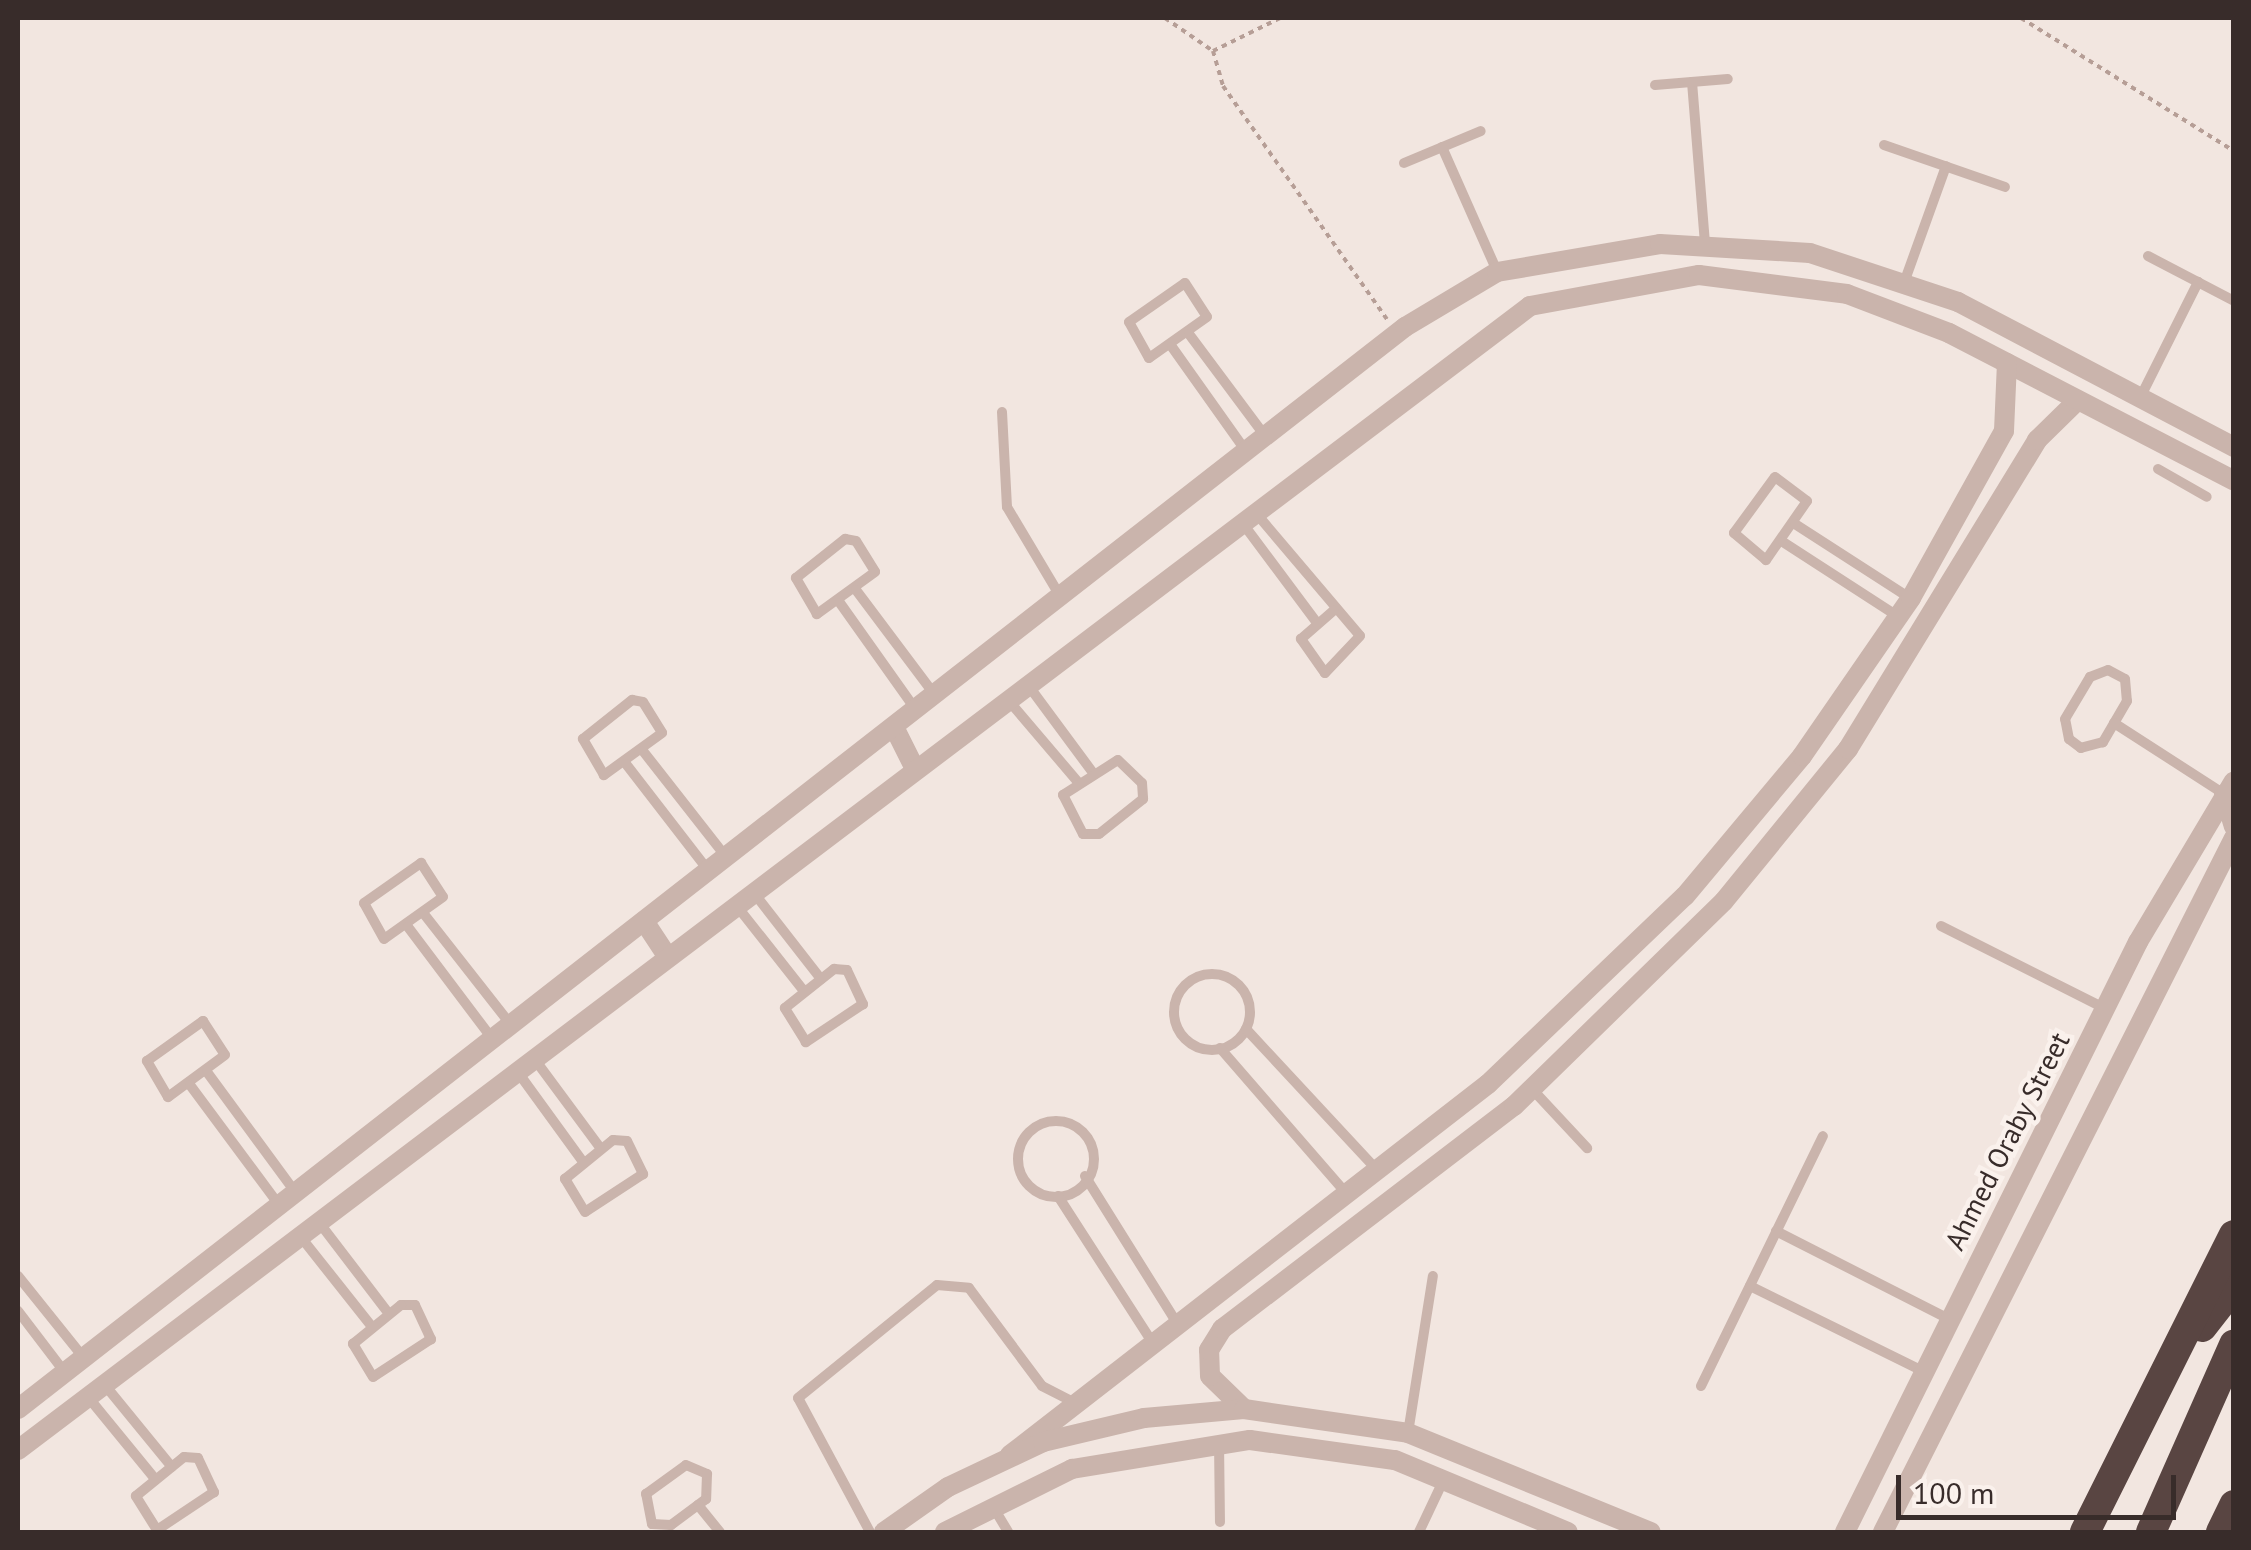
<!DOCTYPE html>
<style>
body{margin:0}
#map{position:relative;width:2251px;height:1550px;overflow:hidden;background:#f2e6e0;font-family:"PT Sans",sans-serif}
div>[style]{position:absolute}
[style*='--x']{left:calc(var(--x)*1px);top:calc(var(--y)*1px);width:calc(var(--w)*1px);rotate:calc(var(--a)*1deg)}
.path>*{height:4px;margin-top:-2px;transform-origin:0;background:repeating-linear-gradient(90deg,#b69e96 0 5px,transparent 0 10px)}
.lane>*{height:10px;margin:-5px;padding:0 5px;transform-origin:5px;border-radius:5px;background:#cab4ac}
.lane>.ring{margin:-5px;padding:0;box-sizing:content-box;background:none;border:10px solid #cab4ac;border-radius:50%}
.street>*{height:20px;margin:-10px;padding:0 10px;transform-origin:10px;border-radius:10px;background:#cab4ac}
.highway>*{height:30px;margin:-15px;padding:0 15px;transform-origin:15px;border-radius:15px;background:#594542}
span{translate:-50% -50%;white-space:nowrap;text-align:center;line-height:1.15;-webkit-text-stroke:9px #faf1ec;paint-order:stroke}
.street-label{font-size:28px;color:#382c2a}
.frame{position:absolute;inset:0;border:20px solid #382c2a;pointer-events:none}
.scale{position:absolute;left:1896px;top:1475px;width:280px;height:45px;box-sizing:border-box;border:5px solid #382c2a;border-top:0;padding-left:12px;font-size:30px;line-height:35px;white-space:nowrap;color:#382c2a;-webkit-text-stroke:8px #faf1ec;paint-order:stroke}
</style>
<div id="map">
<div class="path">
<div style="--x:1165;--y:18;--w:58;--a:34.5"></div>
<div style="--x:1213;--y:51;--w:75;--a:-26.2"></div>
<div style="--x:2021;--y:18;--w:251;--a:32"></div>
<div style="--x:1213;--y:51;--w:36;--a:74"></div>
<div style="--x:1223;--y:86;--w:285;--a:54.9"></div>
</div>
<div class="lane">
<div style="--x:1692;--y:82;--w:161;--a:85.4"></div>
<div style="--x:1655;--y:85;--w:73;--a:-4.7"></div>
<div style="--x:1884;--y:145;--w:128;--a:19.1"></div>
<div style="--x:1442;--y:147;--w:136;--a:66.1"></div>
<div style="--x:1404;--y:163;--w:83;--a:-22.6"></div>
<div style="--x:2148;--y:256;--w:97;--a:27.6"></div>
<div style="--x:1905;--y:280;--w:121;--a:-70.2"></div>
<div style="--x:1185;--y:283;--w:40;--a:57.1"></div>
<div style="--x:1207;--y:317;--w:71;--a:144.7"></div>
<div style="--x:1149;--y:358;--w:41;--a:-119.1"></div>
<div style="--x:1129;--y:322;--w:68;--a:-34.9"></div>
<div style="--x:1189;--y:334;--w:127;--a:53.3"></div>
<div style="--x:1172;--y:347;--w:128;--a:54.6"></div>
<div style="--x:2140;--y:398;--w:130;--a:-63.4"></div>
<div style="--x:1002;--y:412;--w:95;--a:87"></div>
<div style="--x:1007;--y:507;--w:104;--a:59.2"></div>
<div style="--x:2158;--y:469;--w:56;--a:29.7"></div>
<div style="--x:1775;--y:477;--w:40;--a:37"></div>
<div style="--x:1807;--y:501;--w:72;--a:124.8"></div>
<div style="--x:1766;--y:560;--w:42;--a:-139.8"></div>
<div style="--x:1734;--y:533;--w:69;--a:-53.8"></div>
<div style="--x:1255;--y:512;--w:162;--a:49.7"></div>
<div style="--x:1360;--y:636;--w:51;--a:133.4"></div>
<div style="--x:1325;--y:673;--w:42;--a:-125.2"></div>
<div style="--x:1301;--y:639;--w:43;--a:-41.2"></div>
<div style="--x:1241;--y:521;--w:127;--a:53.3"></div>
<div style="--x:1795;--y:524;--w:137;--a:32.8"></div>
<div style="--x:845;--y:539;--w:11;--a:10"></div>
<div style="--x:856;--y:541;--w:36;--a:58"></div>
<div style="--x:875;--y:572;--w:72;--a:144.1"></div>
<div style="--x:817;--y:614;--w:42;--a:-120.3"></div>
<div style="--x:796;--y:578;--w:63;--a:-38.5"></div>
<div style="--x:1783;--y:542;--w:138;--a:32.9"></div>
<div style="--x:856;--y:590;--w:130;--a:53.1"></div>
<div style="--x:840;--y:603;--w:131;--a:54.6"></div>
<div style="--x:2108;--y:670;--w:19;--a:28"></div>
<div style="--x:2125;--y:679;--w:22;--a:85"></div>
<div style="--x:2127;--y:701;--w:48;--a:120.3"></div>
<div style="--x:2103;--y:742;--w:23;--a:165"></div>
<div style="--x:2081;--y:748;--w:15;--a:-143"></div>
<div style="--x:2069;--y:739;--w:20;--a:-101"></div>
<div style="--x:2065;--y:719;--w:49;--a:-59.2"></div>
<div style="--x:2090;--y:677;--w:19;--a:-21"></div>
<div style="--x:1028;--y:685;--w:109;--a:53.5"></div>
<div style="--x:632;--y:700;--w:11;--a:10"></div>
<div style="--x:643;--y:702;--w:36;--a:58"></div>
<div style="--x:662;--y:733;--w:72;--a:144.1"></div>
<div style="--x:604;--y:775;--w:42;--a:-120.3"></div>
<div style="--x:583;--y:739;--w:63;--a:-38.5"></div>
<div style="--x:1009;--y:701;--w:106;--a:49.6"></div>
<div style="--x:2114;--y:723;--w:131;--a:32.8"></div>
<div style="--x:643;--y:751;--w:135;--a:51.9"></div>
<div style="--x:1118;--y:760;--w:33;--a:44"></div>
<div style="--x:1142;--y:783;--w:16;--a:86"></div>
<div style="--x:1143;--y:799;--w:56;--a:141.5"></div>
<div style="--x:1099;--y:834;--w:16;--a:180"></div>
<div style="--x:1083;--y:834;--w:44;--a:-117.1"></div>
<div style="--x:1063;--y:795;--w:65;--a:-32.5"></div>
<div style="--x:626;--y:764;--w:134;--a:52.3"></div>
<div style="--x:421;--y:863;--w:40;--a:57.1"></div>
<div style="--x:443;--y:897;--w:72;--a:144.6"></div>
<div style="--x:384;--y:939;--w:41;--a:-119.1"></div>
<div style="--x:364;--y:903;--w:70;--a:-35.1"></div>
<div style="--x:754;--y:893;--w:109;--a:52.1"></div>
<div style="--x:736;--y:905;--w:110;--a:51.7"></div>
<div style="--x:424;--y:914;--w:141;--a:51.9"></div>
<div style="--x:1941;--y:926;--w:182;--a:26.7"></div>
<div style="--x:408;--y:927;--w:141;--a:53"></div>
<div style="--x:834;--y:969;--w:13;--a:4"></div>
<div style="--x:847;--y:970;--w:38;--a:65"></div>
<div style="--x:863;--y:1004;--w:69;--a:146.3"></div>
<div style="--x:806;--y:1042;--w:40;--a:-122"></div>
<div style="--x:785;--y:1008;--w:63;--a:-38.5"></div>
<div class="ring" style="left:1174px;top:974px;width:66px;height:66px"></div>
<div style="--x:203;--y:1021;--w:40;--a:57.1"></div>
<div style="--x:225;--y:1055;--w:71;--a:143.6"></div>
<div style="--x:168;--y:1097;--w:42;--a:-120.3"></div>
<div style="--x:147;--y:1061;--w:69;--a:-35.5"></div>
<div style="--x:1246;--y:1029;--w:192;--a:47.1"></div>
<div style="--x:1220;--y:1048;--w:194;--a:49"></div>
<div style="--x:533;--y:1057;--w:114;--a:53.5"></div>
<div style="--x:517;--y:1071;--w:112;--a:54"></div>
<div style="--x:207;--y:1072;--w:150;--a:53.7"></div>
<div style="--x:190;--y:1085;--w:149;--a:53.4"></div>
<div style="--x:1532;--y:1089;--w:81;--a:47"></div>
<div class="ring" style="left:1018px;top:1121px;width:66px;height:66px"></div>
<div style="--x:613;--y:1140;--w:14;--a:4"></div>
<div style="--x:627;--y:1141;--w:37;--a:64"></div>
<div style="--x:643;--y:1174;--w:69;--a:146.8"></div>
<div style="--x:585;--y:1212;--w:39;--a:-121"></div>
<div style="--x:565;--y:1179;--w:62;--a:-39.1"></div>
<div style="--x:1085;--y:1176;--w:173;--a:58"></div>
<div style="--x:1058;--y:1196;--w:174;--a:57.2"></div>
<div style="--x:318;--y:1221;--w:117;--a:52.6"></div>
<div style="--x:1776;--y:1231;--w:194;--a:27"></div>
<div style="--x:300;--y:1236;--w:116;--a:51.6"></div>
<div style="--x:18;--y:1276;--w:105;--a:51.2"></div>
<div style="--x:1750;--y:1286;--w:193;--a:26.2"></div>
<div style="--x:401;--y:1305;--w:14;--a:0"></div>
<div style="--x:415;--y:1305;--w:38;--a:65"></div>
<div style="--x:431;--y:1339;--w:69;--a:146.8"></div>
<div style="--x:373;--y:1377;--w:39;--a:-121"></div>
<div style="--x:353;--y:1344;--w:62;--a:-39.1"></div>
<div style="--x:18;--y:1311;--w:79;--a:52.7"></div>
<div style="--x:104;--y:1384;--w:107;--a:50.7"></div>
<div style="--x:1701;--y:1386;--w:278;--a:-64"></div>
<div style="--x:88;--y:1397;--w:106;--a:50.7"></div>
<div style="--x:1408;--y:1433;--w:159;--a:-81"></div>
<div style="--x:1219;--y:1442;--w:80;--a:89.3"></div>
<div style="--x:184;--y:1457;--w:14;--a:4"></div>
<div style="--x:198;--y:1458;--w:38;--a:65"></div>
<div style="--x:214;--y:1492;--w:69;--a:146.3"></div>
<div style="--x:157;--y:1530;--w:40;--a:-122"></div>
<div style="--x:136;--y:1496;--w:62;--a:-39.1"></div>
<div style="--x:686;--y:1465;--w:23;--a:23"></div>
<div style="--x:707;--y:1474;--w:25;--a:92"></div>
<div style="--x:706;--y:1499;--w:44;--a:143.4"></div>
<div style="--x:671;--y:1525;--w:19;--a:-177"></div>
<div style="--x:652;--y:1524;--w:31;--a:-101"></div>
<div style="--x:646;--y:1494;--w:49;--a:-35.9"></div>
<div style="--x:698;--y:1505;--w:35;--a:51"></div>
<div style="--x:992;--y:1505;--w:31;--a:59"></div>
<div style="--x:870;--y:1532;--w:152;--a:-118.2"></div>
<div style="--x:798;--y:1398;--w:179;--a:-39.1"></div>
<div style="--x:937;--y:1285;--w:32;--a:5"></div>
<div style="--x:969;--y:1288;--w:122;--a:53.3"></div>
<div style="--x:1042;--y:1386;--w:36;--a:27"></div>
<div style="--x:1419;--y:1532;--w:59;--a:-64.7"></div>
</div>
<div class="street">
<div style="--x:894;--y:727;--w:45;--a:63.4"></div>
<div style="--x:2224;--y:794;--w:34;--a:73"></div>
<div style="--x:644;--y:921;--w:42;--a:56.7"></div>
<div style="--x:18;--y:1409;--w:1759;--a:-37.96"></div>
<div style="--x:1405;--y:327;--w:107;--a:-30.9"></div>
<div style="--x:1497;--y:272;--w:165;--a:-9.7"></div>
<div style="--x:1660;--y:244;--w:150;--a:3.4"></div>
<div style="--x:1810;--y:253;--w:156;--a:18.3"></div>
<div style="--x:1958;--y:302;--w:312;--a:27.7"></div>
<div style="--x:1244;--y:1409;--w:47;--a:-135.9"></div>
<div style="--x:1210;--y:1376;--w:26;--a:-92"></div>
<div style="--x:1209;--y:1350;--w:25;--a:-58"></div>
<div style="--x:1222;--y:1329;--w:367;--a:-37.4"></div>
<div style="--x:1514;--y:1106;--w:293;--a:-44.3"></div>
<div style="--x:1724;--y:901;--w:196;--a:-50.8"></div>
<div style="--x:1848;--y:749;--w:362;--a:-58.5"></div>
<div style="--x:2037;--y:440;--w:57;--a:-44.3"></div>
<div style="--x:18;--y:1450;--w:1896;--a:-37.11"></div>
<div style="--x:1530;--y:306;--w:172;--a:-10.4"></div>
<div style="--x:1699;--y:275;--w:149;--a:7.3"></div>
<div style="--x:1847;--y:294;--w:109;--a:20.9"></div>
<div style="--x:1949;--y:333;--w:321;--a:27.4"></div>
<div style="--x:1010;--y:1455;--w:605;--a:-37.82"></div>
<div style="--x:1488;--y:1084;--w:272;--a:-43.7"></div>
<div style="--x:1685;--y:896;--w:182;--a:-50.1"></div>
<div style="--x:1802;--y:756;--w:192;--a:-55.4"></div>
<div style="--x:1911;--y:598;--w:191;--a:-60.9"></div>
<div style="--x:2004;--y:431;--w:68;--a:-87.5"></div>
<div style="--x:884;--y:1532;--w:78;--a:-35.1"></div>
<div style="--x:948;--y:1487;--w:105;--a:-25.3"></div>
<div style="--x:1043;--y:1442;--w:104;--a:-13.4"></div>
<div style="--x:1144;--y:1418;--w:100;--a:-5.1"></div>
<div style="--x:1244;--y:1409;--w:166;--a:8.3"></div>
<div style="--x:1408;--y:1433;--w:262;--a:22.2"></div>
<div style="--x:945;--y:1532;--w:142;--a:-26.4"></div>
<div style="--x:1072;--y:1469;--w:180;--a:-9.3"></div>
<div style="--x:1250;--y:1440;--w:146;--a:7.9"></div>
<div style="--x:1395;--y:1460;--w:187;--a:22.6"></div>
<div style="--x:1845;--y:1532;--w:659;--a:-63.59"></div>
<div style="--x:2138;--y:942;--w:187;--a:-59.2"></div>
<div style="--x:1883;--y:1532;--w:778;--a:-63.17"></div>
</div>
<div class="highway">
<div style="--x:2202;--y:1327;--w:52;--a:-52"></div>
<div style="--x:2085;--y:1532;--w:332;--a:-63.4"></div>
<div style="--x:2151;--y:1532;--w:205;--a:-66.1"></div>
<div style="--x:2221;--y:1532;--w:30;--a:-64"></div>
</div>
<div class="street-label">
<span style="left:2007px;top:1141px;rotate:-63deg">Ahmed Oraby Street</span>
</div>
<div class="frame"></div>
<div class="scale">100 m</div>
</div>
